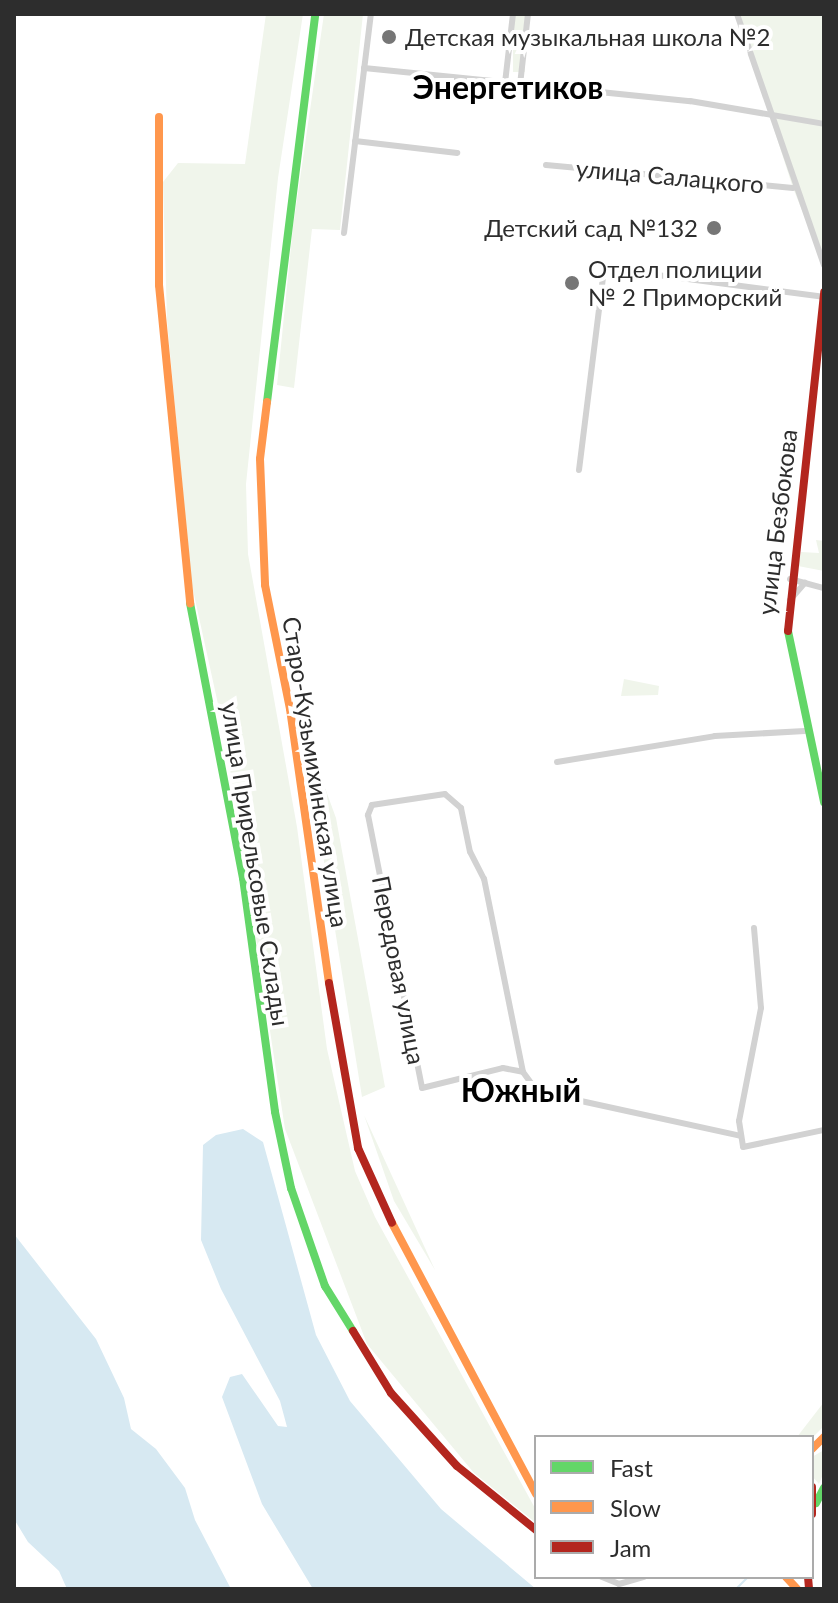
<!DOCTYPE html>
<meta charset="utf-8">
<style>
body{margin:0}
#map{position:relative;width:838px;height:1603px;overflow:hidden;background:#fff;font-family:Lato,sans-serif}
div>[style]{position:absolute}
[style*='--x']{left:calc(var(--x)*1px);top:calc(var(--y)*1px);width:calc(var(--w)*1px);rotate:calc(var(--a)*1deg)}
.green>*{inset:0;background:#f0f5eb;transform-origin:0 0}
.water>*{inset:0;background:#d7e9f2}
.stream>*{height:2px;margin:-1px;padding:0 1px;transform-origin:1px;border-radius:1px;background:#d7e9f2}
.street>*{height:6px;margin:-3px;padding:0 3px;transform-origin:3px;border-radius:3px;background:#d2d2d2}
.fast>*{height:8px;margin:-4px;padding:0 4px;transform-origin:4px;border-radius:4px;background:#63d668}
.slow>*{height:8px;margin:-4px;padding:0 4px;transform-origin:4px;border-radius:4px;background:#ff974d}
.jam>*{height:8px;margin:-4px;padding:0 4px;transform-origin:4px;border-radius:4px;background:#b3261e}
.dots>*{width:22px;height:22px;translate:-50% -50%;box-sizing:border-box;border:4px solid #fff;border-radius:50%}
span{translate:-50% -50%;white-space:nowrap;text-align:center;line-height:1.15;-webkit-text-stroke:8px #fff;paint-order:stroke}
.poi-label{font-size:24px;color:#2d2d2d}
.left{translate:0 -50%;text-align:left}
.right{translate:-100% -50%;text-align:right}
.street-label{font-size:24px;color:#2d2d2d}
.district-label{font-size:32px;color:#000;font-weight:700}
.frame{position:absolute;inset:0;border:16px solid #2d2d2d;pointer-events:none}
.legend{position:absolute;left:534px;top:1435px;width:280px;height:144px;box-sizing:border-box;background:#fff;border:2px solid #ababab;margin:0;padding:10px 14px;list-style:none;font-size:24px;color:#2d2d2d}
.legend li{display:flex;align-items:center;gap:16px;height:40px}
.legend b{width:40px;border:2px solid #ababab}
</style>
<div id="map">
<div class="green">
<div style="clip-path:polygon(266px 14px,303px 14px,278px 178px,246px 484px,248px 554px,297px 827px,327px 1049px,355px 1171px,375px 1217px,536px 1510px,536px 1523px,474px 1473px,367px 1344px,285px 1129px,225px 736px,191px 581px,167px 320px,163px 182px,178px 163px,245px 164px)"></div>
<div style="clip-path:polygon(324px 14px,363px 14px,340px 230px,312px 229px,294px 388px,277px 385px,293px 227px)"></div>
<div style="left:513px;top:14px;width:12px;height:58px"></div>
<div style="clip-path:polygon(737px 14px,824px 14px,824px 265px,793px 188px)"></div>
<div style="clip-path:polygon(816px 540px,824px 541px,824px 571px,798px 566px,801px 552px,819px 553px)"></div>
<div style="clip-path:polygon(624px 679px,659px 686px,658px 695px,621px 696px)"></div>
<div style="clip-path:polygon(302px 725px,336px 818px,385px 1087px,362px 1097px)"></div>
<div style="clip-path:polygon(364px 1115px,398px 1189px,435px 1270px,394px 1201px)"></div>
<div style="clip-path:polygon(824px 1402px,824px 1426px,812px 1438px,797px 1437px)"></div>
<div style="clip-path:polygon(824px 1450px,824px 1472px,819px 1484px,812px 1476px,812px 1457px)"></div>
</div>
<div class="water">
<div style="clip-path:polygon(243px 1129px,263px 1142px,316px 1335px,350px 1401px,441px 1509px,536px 1589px,313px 1589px,262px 1504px,222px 1397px,230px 1377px,242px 1374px,278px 1426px,287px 1427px,280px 1401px,221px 1289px,201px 1240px,203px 1145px,216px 1135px)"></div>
<div style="clip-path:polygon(14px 1234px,96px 1339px,124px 1398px,131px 1429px,156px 1449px,185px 1488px,195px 1520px,231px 1589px,67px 1589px,59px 1571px,28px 1542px,14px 1519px)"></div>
</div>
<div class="stream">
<div style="--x:736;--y:1589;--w:17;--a:-45"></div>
</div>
<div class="street">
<div style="--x:737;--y:14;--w:266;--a:70.9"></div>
<div style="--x:364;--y:68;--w:328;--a:5.8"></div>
<div style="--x:690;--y:101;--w:136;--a:9.7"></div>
<div style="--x:505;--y:83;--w:69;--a:-83.4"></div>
<div style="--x:520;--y:85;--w:71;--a:-83.6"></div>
<div style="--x:355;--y:141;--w:103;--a:6.7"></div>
<div style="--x:546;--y:165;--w:248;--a:5.3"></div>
<div style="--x:344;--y:233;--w:221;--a:-83"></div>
<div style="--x:579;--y:470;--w:204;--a:-82.9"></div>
<div style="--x:604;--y:268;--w:221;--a:7.5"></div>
<div style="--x:790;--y:579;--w:35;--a:15"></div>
<div style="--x:790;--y:600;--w:23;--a:-49"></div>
<div style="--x:557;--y:762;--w:160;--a:-9.3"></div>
<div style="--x:715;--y:736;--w:90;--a:-3.2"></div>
<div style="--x:754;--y:928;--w:80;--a:85"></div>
<div style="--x:761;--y:1008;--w:115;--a:101"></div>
<div style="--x:739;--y:1121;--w:26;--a:81"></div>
<div style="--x:743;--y:1147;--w:83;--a:-11.9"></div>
<div style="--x:523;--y:1072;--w:197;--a:-101.4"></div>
<div style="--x:484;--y:879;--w:30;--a:-117"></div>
<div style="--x:470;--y:852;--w:45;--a:-101.6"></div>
<div style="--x:461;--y:808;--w:21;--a:-139"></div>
<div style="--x:445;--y:794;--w:74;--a:171.4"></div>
<div style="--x:372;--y:805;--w:11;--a:112"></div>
<div style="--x:368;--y:815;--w:278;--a:78.8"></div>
<div style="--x:422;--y:1088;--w:83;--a:-13.9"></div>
<div style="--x:503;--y:1068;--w:20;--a:11"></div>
<div style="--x:523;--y:1072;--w:19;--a:54"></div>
<div style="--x:534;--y:1087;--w:26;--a:21"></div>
<div style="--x:558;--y:1096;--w:187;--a:12.3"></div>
<div style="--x:602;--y:1577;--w:18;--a:22"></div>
<div style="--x:619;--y:1584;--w:26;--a:-16"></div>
</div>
<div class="fast">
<div style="--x:267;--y:402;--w:391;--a:-82.9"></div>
<div style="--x:190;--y:603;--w:280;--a:79.1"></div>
<div style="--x:243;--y:878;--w:236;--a:82.2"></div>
<div style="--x:275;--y:1112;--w:78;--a:78.1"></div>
<div style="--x:291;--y:1188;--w:104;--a:70.9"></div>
<div style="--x:325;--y:1286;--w:53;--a:58.1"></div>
<div style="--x:788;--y:631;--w:175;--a:78.1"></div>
<div style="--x:816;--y:1503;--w:17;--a:-62"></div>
</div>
<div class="slow">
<div style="--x:159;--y:117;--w:168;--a:90"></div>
<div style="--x:159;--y:285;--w:320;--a:84.4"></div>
<div style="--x:267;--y:402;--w:57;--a:97"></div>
<div style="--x:260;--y:459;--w:126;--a:87.7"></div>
<div style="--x:265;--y:585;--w:126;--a:78.6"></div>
<div style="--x:290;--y:709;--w:277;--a:81.9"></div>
<div style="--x:392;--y:1223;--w:307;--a:62"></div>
<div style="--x:812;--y:1449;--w:17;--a:-45"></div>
<div style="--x:786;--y:1577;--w:16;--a:47"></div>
</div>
<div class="jam">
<div style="--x:788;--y:631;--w:341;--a:-83.9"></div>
<div style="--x:329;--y:983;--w:168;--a:80"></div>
<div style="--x:358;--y:1148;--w:82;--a:65.6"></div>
<div style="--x:353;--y:1331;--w:73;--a:58.5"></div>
<div style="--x:391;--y:1393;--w:98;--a:47.9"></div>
<div style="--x:457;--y:1466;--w:102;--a:39"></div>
<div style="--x:812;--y:1487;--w:27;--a:90"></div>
<div style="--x:808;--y:1577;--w:12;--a:85"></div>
</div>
<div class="dots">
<div style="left:389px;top:37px;background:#767676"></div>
<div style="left:714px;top:228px;background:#767676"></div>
<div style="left:572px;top:283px;background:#767676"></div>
</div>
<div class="poi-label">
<span class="left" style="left:405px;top:37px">Детская музыкальная школа №2</span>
<span class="right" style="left:698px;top:228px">Детский сад №132</span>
<span class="left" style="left:588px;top:283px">Отдел полиции<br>№ 2 Приморский</span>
</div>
<div class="street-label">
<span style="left:670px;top:176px;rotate:5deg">улица Салацкого</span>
<span style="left:777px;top:522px;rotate:-83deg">улица Безбокова</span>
<span style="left:316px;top:772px;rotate:81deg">Старо-Кузьмихинская улица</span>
<span style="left:256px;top:864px;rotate:81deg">улица Прирельсовые Склады</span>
<span style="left:399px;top:970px;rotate:79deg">Передовая улица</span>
</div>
<div class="district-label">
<span style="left:508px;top:87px">Энергетиков</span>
<span style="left:521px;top:1090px">Южный</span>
</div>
<div class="frame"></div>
<ul class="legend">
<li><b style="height:10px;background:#63d668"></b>Fast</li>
<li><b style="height:10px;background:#ff974d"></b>Slow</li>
<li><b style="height:10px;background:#b3261e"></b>Jam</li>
</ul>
</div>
